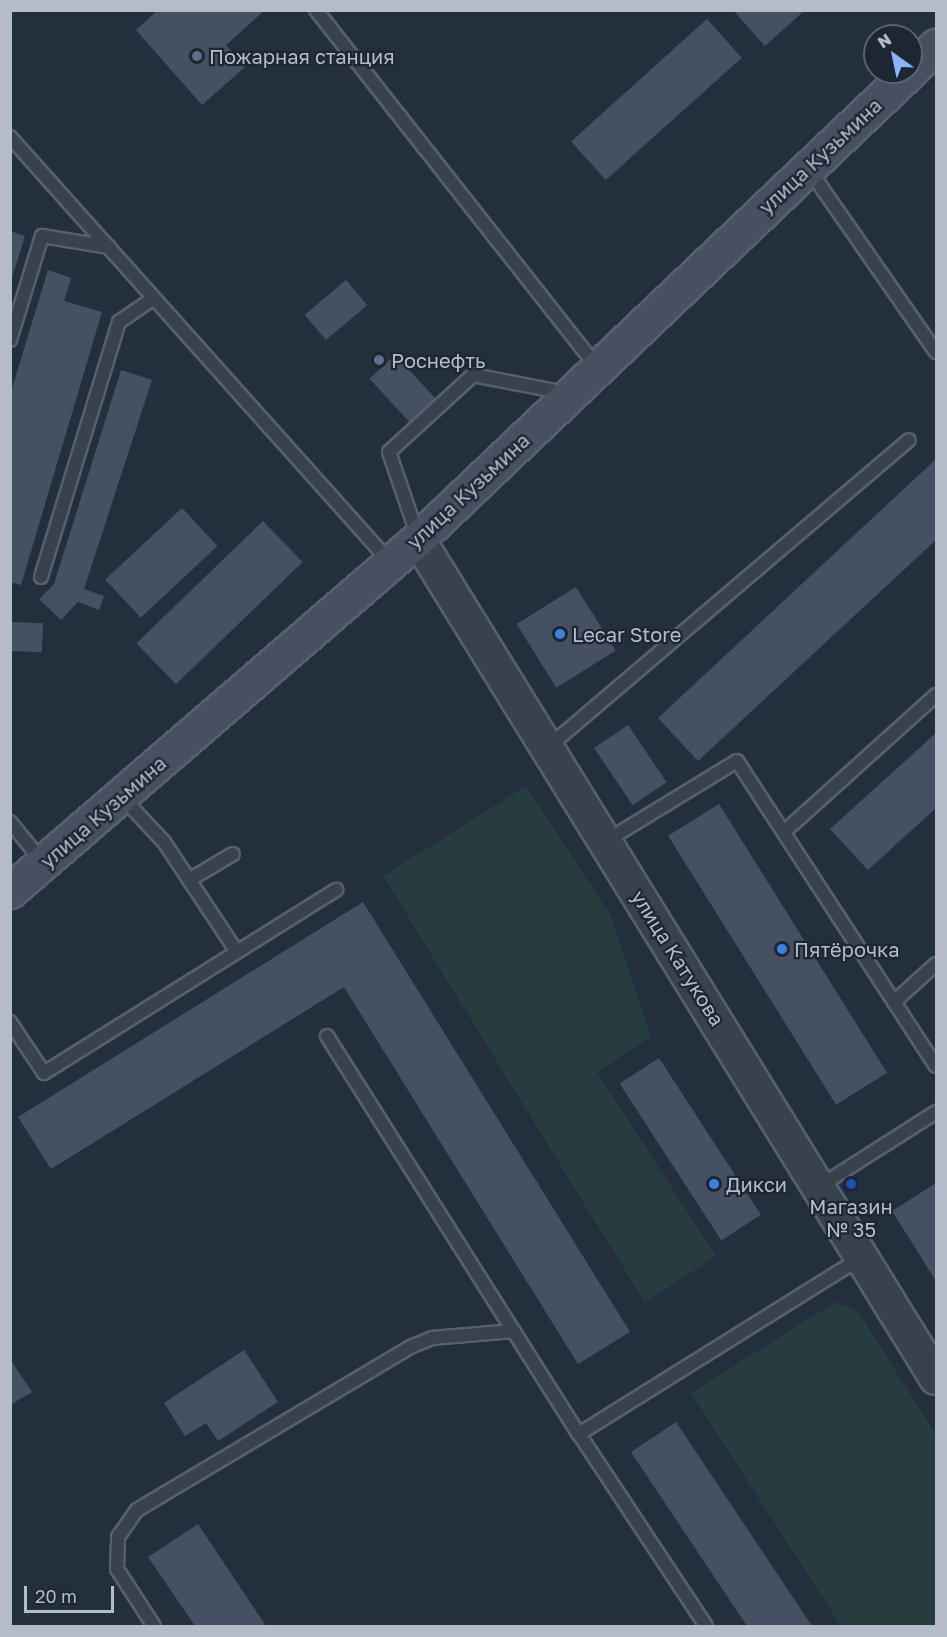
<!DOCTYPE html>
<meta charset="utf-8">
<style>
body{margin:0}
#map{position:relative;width:947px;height:1637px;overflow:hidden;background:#242f3e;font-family:"Golos Text",sans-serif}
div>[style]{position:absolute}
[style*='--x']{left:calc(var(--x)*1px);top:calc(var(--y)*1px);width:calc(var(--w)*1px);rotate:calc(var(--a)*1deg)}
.green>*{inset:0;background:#263c3f}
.building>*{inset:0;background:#455162;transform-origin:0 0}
.roads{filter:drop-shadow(2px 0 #565f6c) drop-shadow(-2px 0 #565f6c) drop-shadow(0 2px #565f6c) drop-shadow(0 -2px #565f6c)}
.service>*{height:12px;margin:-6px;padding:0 6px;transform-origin:6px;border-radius:6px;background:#38414e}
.tertiary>*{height:32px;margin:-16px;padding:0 16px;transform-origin:16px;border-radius:16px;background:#38414e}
.secondary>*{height:33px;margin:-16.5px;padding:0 16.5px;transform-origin:16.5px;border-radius:16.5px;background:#465061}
.dots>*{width:16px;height:16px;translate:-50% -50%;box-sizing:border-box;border:3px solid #1d2633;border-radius:50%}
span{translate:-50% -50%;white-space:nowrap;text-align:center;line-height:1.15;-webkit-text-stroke:4.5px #1d2633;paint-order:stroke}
.poi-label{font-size:20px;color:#b4bcc9}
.left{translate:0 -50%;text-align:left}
.street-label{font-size:20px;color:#b4bcc9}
.frame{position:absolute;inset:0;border:12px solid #b4bcc9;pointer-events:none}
.north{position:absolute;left:863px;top:24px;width:60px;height:60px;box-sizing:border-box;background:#1d2633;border:2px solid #59626f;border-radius:50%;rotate:327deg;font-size:16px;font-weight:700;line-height:24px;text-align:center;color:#b4bcc9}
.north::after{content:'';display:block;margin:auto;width:21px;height:27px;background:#8ab4f8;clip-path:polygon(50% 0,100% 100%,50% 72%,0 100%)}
.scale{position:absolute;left:24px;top:1586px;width:90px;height:27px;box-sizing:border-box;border:3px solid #b4bcc9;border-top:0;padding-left:8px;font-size:18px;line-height:21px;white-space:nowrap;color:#b4bcc9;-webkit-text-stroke:4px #1d2633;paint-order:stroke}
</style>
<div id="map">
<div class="green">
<div style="clip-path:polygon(526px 786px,611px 916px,651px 1036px,597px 1072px,716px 1256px,645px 1303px,383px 876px)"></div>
<div style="clip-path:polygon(835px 1302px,858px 1311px,936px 1435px,936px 1626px,841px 1626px,691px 1393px)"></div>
</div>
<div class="building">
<div style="clip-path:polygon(158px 10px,265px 10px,226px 45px,245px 67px,202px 105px,136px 30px)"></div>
<div style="clip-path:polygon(733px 10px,805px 10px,765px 46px)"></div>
<div style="left:707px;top:19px;width:52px;height:183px;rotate:48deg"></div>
<div style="clip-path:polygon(10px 231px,25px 236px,11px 281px,10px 281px)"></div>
<div style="clip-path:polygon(48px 270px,71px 278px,64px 301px,102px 312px,21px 585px,10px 582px,10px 395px)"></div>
<div style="left:346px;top:280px;width:33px;height:54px;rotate:50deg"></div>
<div style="left:395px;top:355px;width:74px;height:35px;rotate:47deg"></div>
<div style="clip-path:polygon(121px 370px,152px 380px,84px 589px,104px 596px,99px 610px,78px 602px,61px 620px,39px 599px,54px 584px)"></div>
<div style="clip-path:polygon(936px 459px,936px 540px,698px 761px,658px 718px)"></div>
<div style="left:182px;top:508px;width:52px;height:105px;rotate:47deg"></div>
<div style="left:263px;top:521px;width:57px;height:176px;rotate:46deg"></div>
<div style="left:576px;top:587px;width:75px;height:70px;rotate:58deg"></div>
<div style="left:10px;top:622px;width:33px;height:29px;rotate:2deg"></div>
<div style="left:628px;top:725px;width:69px;height:41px;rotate:56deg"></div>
<div style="clip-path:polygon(936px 733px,936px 808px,868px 870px,830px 829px)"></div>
<div style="left:719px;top:804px;width:317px;height:60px;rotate:58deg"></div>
<div style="clip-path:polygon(363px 902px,630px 1332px,578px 1364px,344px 987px,51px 1169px,18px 1117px)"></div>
<div style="left:659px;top:1058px;width:187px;height:47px;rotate:57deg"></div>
<div style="clip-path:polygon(936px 1183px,936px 1281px,892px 1211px)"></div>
<div style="clip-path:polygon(244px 1350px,278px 1402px,218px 1441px,206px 1423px,185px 1436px,164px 1403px)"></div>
<div style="clip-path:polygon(10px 1359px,32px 1392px,10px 1405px)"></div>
<div style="clip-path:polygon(676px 1422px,812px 1626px,747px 1626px,631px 1452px)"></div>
<div style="clip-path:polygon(198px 1524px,266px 1626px,195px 1626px,148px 1557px)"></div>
</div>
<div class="roads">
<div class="service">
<div style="--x:316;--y:10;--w:454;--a:51.8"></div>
<div style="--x:10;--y:137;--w:570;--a:48.2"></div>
<div style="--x:808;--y:168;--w:224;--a:55.2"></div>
<div style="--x:10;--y:340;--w:109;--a:-72.9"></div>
<div style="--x:42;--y:236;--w:68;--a:9.3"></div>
<div style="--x:418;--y:537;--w:90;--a:-108.8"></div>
<div style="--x:389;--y:452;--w:114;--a:-42.5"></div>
<div style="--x:473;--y:375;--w:95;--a:11"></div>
<div style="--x:41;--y:577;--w:267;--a:-73"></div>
<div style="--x:119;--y:322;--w:42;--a:-34.4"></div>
<div style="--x:547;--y:748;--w:475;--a:-40.4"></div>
<div style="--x:122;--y:797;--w:62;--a:47"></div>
<div style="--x:164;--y:842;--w:132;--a:56.4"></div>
<div style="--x:10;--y:822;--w:50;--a:50.6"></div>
<div style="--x:784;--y:832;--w:205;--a:-42"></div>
<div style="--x:606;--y:841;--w:153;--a:-31.4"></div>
<div style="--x:737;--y:761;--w:364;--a:56.9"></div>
<div style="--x:189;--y:880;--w:51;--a:-30.6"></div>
<div style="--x:894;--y:1002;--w:57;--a:-42.1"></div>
<div style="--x:10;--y:1022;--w:61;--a:56.3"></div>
<div style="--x:44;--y:1073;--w:345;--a:-32.1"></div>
<div style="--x:327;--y:1036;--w:471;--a:57.7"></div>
<div style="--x:579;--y:1434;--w:332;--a:-32"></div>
<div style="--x:820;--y:1186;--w:138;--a:-32.5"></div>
<div style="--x:579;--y:1434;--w:230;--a:56.5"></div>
<div style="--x:154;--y:1626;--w:68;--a:-123"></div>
<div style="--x:117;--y:1569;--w:32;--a:-88"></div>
<div style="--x:118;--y:1537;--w:33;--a:-55"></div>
<div style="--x:137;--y:1510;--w:318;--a:-30.8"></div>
<div style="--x:410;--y:1347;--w:24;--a:-22"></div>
<div style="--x:432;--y:1338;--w:82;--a:-4.9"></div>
</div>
<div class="tertiary">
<div style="--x:418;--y:539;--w:986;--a:58.31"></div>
</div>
<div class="secondary">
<div style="--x:911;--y:70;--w:35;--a:-44"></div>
<div style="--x:10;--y:891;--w:539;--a:-40.79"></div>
<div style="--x:418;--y:539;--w:678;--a:-43.56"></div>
</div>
</div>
<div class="dots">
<div style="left:197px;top:56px;background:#5c6f8a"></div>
<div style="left:379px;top:360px;background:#5c6f8a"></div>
<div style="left:560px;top:634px;background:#3f7fe0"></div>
<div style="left:782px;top:949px;background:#3f7fe0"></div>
<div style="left:714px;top:1184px;background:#3f7fe0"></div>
<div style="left:851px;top:1184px;background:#1a4fb4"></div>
</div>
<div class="poi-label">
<span class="left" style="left:209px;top:56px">Пожарная станция</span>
<span class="left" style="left:391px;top:360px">Роснефть</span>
<span class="left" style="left:572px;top:634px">Lecar Store</span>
<span class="left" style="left:794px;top:949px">Пятёрочка</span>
<span class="left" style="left:726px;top:1184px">Дикси</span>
<span style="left:851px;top:1218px">Магазин<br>№ 35</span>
</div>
<div class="street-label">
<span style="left:820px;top:156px;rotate:-43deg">улица Кузьмина</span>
<span style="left:468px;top:491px;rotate:-43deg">улица Кузьмина</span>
<span style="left:103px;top:812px;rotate:-41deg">улица Кузьмина</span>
<span style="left:678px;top:958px;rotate:58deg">улица Катукова</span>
</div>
<div class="frame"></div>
<div class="north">N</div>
<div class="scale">20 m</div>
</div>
